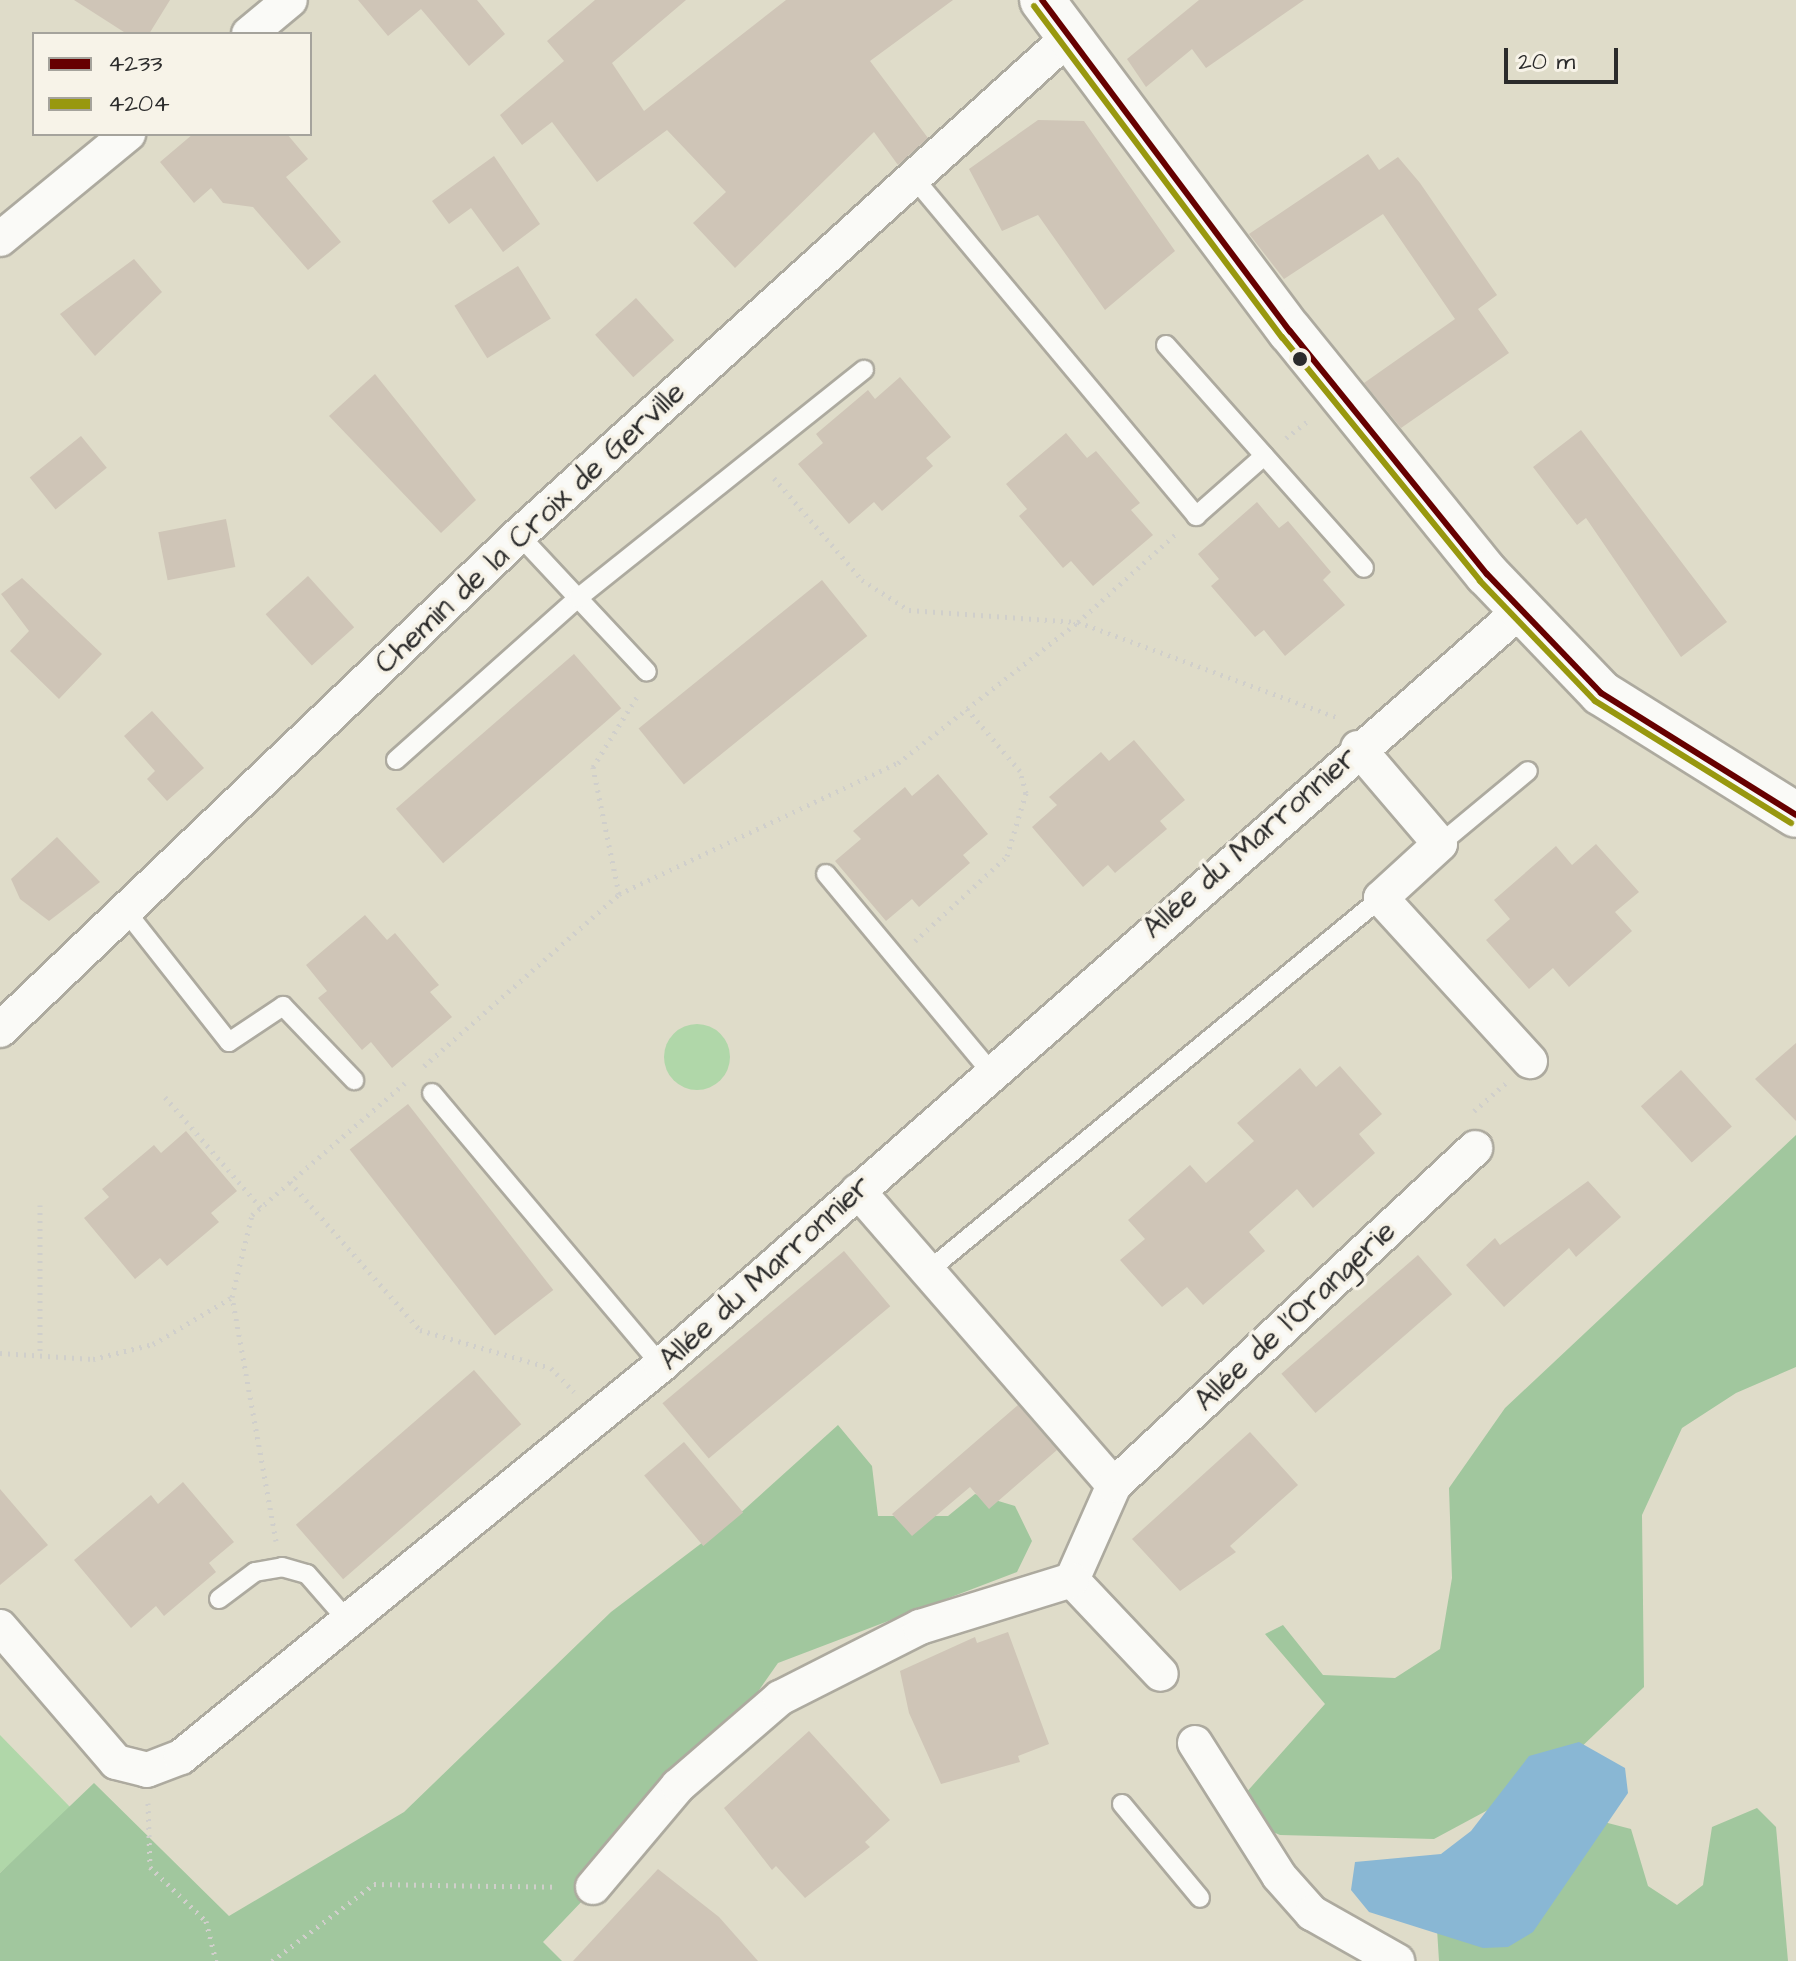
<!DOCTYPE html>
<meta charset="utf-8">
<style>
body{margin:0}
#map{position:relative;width:1796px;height:1961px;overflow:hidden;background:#dfdcc9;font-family:"Architects Daughter",sans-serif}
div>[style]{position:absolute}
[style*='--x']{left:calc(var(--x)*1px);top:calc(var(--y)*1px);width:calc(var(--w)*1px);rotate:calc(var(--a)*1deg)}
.green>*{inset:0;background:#b0d7a9}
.round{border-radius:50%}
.forest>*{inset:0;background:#a1c79e}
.water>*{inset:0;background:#89b7d4}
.building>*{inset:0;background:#cfc5b7;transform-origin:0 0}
.path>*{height:5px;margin-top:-2.5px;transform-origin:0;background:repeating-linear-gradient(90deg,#d0cfcb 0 2px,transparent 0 8px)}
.roads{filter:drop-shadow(2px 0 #adaa9f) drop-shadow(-2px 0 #adaa9f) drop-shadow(0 2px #adaa9f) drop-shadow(0 -2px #adaa9f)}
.service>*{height:18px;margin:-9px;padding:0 9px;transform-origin:9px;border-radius:9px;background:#fafaf7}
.minor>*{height:34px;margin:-17px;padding:0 17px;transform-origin:17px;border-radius:17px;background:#fafaf7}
.primary>*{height:44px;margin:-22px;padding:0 22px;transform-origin:22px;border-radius:22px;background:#fafaf7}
.bus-1>*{height:6px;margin:-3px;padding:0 3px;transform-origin:3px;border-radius:3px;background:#600}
.bus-2>*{height:6px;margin:-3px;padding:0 3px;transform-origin:3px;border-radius:3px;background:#98980f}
.dots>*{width:22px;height:22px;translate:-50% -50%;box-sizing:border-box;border:4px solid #f7f3e8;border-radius:50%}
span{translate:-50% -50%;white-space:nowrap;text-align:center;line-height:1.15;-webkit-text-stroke:7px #f7f3e8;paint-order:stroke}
.street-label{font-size:30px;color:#2b2b2b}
.legend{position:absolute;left:32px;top:32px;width:280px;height:104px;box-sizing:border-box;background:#f7f3e8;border:2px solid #a5a39c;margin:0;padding:10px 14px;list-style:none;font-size:24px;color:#2b2b2b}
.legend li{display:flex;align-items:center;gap:16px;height:40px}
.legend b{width:40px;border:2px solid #a5a39c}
.scale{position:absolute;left:1504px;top:48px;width:114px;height:36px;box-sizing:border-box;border:4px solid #2b2b2b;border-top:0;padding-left:10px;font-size:24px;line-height:28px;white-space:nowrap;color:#2b2b2b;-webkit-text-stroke:6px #f7f3e8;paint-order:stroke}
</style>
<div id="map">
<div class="green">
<div class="round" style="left:664px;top:1024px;width:66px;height:66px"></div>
<div style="clip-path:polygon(0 1735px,71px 1808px,0 1873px)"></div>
</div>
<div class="forest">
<div style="clip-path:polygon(1796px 1135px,1796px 1367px,1736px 1393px,1682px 1428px,1642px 1515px,1644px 1687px,1551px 1776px,1434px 1839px,1280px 1835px,1228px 1813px,1325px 1704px,1265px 1634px,1283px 1625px,1323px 1675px,1395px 1678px,1440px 1649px,1452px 1578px,1449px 1488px,1505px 1408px)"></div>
<div style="clip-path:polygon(838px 1425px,872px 1466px,878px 1516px,948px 1516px,975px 1494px,1015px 1506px,1032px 1541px,1017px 1572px,778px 1663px,691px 1787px,543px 1942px,562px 1961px,0 1961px,0 1873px,94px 1783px,229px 1916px,404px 1812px,611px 1612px,736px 1517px)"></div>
<div style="clip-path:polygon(1757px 1808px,1776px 1827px,1788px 1961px,1439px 1961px,1437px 1929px,1573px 1814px,1631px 1829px,1648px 1886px,1677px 1905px,1703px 1885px,1712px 1827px)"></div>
</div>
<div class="water">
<div style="clip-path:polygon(1579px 1742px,1625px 1768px,1628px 1793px,1533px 1932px,1508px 1947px,1483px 1948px,1369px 1912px,1351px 1890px,1355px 1862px,1441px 1854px,1471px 1831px,1529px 1756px)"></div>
</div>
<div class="building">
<div style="clip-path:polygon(74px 0,170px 0,149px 34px,127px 34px)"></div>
<div style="clip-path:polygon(358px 0,477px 0,505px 34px,469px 66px,421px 9px,388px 36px)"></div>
<div style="clip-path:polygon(595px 0,686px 0,612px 63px,644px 111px,786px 0,953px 0,870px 61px,928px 138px,898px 165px,874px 132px,735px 268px,693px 223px,726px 192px,667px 130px,597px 182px,552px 122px,522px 145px,500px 115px,564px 61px,547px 41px)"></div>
<div style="clip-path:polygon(1199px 0,1304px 0,1206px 68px,1192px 49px,1146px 87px,1127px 59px)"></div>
<div style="clip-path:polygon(1038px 120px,1084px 121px,1175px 251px,1105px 310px,1038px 215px,1002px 231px,969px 169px)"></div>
<div style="clip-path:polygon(193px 134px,287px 134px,308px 159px,286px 177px,341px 242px,308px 270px,253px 207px,223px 203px,211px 188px,194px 203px,160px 162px)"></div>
<div style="clip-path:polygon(1368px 154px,1379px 170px,1398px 157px,1420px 183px,1497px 295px,1478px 309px,1509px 353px,1401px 428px,1364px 383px,1455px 319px,1383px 214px,1284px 279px,1249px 234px)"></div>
<div style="clip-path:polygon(494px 156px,540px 224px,503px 252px,471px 208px,449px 224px,432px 201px)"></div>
<div style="clip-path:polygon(134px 259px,162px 292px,95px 356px,60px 314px)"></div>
<div style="left:518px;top:266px;width:62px;height:75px;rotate:58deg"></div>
<div style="left:636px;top:298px;width:57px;height:55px;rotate:48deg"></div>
<div style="clip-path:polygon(375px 374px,476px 500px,441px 533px,329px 416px)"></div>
<div style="clip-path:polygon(900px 377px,951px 437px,926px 458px,933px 466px,882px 511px,874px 502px,849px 524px,798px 464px,823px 443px,816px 434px,868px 390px,875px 399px)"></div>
<div style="clip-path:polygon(1581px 430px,1727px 622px,1681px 657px,1586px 518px,1577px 525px,1533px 467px)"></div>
<div style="clip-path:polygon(1066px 433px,1087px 458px,1096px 451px,1140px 503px,1131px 510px,1153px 535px,1093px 586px,1071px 561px,1063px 568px,1019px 516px,1027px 509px,1006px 484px)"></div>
<div style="left:81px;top:436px;width:41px;height:66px;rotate:51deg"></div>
<div style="clip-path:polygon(1257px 502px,1279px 528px,1288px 521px,1331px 572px,1323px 580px,1345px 605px,1285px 656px,1264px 630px,1255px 637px,1211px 586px,1219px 579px,1198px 554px)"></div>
<div style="left:226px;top:519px;width:49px;height:69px;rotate:79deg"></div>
<div style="left:308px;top:576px;width:69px;height:57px;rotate:48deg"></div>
<div style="clip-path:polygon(22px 578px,102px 654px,59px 699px,10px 651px,29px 631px,1px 594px)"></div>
<div style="left:822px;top:580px;width:72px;height:236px;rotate:51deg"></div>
<div style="left:574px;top:654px;width:72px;height:236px;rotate:49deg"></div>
<div style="clip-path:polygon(152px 711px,204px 768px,167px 801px,147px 779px,155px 771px,124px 736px)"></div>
<div style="clip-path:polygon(1134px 740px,1185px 800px,1160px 821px,1167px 829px,1115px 873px,1108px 865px,1083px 887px,1032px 827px,1057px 805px,1049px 797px,1101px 752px,1109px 761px)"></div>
<div style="clip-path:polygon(938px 774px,988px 834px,963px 855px,970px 863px,919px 907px,912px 899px,886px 921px,835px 861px,861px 839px,853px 831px,905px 787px,912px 796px)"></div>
<div style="clip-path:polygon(57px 837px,100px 882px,49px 921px,20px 899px,11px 879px)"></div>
<div style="clip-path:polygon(1596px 844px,1639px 892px,1615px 912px,1632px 931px,1569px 987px,1553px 968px,1529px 989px,1486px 940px,1510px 919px,1494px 900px,1556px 846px,1572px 865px)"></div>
<div style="clip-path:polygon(365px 915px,387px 940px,395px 933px,439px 985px,430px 992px,452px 1017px,392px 1068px,371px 1042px,362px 1050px,318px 998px,327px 991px,306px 965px)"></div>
<div style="clip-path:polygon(1796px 1043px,1796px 1121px,1755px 1079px)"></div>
<div style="clip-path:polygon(1340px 1066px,1382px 1114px,1359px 1134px,1375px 1153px,1313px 1208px,1297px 1189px,1249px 1232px,1265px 1251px,1203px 1305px,1187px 1287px,1162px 1307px,1120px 1260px,1145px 1239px,1128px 1220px,1190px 1165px,1206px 1183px,1254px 1141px,1237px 1123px,1300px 1068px,1316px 1087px)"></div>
<div style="left:1681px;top:1070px;width:76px;height:54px;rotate:48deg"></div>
<div style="left:408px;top:1104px;width:236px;height:74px;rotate:52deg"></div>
<div style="clip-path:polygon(186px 1131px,237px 1191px,211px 1213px,219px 1222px,167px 1266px,160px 1258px,135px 1279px,84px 1218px,109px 1197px,102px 1189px,154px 1145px,161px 1153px)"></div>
<div style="clip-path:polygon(1588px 1181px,1621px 1217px,1576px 1257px,1569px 1248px,1504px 1307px,1466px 1265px,1495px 1238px,1500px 1245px)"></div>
<div style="left:844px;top:1251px;width:72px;height:237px;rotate:50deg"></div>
<div style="left:1418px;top:1255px;width:52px;height:181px;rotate:49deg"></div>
<div style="left:474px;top:1370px;width:72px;height:236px;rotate:49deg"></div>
<div style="clip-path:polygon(1018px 1405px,1057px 1450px,989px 1509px,970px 1487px,912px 1536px,892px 1514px)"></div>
<div style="clip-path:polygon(1250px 1432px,1298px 1485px,1230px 1546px,1236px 1552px,1180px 1591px,1132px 1539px)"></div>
<div style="left:684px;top:1442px;width:92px;height:52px;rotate:50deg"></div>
<div style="clip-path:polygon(183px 1482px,234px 1542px,209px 1563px,216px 1572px,164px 1616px,156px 1606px,131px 1628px,74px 1560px,151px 1495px,158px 1504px)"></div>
<div style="clip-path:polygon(0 1489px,48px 1545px,0 1585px)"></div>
<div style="clip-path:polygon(1008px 1632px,1049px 1744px,1018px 1756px,1020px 1762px,941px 1784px,909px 1713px,900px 1671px,975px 1637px,977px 1643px)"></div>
<div style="clip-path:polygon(809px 1731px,890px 1820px,865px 1842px,870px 1847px,805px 1898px,776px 1866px,772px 1870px,724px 1808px)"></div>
<div style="clip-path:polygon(658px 1869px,719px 1917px,758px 1961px,573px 1961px)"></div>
</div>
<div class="path">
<div style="--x:1286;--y:438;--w:29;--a:-38"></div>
<div style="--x:774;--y:478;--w:135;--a:49.2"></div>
<div style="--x:862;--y:580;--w:56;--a:32.6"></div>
<div style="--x:909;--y:610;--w:169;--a:4.1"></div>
<div style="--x:1078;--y:622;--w:278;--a:20.2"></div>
<div style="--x:619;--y:894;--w:130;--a:-101.6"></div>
<div style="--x:593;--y:767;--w:85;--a:-58"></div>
<div style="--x:915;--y:941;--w:125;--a:-42.7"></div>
<div style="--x:1007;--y:856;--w:66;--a:-73.2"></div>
<div style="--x:1026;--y:793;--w:23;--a:-105"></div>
<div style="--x:1020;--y:771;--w:82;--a:-130.5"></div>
<div style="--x:424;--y:1066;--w:260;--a:-41.4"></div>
<div style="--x:619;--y:894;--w:308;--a:-25.2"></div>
<div style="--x:898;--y:763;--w:229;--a:-38.1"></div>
<div style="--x:1078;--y:622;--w:133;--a:-42"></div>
<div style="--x:165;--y:1097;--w:147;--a:49.1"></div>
<div style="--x:1474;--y:1111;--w:43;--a:-41.2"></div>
<div style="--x:290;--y:1182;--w:197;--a:48.7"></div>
<div style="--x:420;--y:1330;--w:136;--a:16.2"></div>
<div style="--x:551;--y:1368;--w:33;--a:46"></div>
<div style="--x:40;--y:1205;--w:150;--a:90"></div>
<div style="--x:0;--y:1353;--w:93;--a:3.7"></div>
<div style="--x:93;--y:1359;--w:62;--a:-14"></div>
<div style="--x:153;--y:1344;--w:92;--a:-30.7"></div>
<div style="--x:276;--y:1541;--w:248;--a:-100.2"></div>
<div style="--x:232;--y:1297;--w:84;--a:-76.3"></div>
<div style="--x:252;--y:1215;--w:202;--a:-40.8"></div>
<div style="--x:148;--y:1803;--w:64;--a:88.2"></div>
<div style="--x:150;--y:1867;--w:78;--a:44"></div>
<div style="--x:206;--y:1921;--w:41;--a:76"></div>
<div style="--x:272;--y:1961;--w:128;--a:-37"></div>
<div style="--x:374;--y:1884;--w:183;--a:0.9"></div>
</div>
<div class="roads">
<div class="service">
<div style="--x:913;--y:177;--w:442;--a:50.1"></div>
<div style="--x:1196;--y:516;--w:91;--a:-41.4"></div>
<div style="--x:1166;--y:345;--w:298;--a:48.4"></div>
<div style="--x:519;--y:535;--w:187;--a:46.9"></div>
<div style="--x:396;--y:760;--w:244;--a:-41.7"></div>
<div style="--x:578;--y:598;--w:366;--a:-38.6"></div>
<div style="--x:1440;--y:844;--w:114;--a:-39.7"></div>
<div style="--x:826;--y:874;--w:258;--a:50.2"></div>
<div style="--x:125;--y:910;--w:168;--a:51.8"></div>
<div style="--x:229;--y:1042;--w:65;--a:-33.7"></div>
<div style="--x:283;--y:1006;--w:103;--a:46.2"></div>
<div style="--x:432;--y:1093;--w:356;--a:49.9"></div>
<div style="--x:928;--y:1271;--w:587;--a:-39.47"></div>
<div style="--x:219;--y:1599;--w:45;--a:-36.9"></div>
<div style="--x:255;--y:1572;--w:27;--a:-10"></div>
<div style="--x:282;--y:1567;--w:26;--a:16"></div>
<div style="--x:307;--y:1574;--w:62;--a:48.9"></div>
<div style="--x:1122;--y:1804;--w:122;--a:50.3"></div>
</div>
<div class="minor">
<div style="--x:249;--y:34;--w:53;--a:-39.7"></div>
<div style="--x:0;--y:239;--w:166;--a:-39.4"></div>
<div style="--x:1358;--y:748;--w:126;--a:49.5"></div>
<div style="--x:1440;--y:844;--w:80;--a:137.5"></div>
<div style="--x:1381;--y:898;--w:221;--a:47.6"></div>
<div style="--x:0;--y:1030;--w:717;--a:-43.64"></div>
<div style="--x:519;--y:535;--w:743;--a:-42.16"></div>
<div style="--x:858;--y:1191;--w:390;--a:49"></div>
<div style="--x:1114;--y:1485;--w:104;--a:113.9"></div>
<div style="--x:1072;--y:1580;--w:129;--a:46.6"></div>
<div style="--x:1114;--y:1485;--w:494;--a:-43"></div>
<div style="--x:0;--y:1627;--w:178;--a:49.3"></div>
<div style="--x:116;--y:1762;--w:32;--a:14"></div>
<div style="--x:147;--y:1770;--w:36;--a:-21"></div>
<div style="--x:181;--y:1757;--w:620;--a:-39.24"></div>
<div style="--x:661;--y:1365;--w:1144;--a:-41.28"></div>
<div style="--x:1195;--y:1743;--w:157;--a:57.7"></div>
<div style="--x:1279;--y:1876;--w:50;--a:48.3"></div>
<div style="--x:1312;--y:1913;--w:98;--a:29.5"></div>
<div style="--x:593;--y:1887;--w:132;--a:-49.9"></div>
<div style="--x:678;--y:1786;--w:135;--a:-40.8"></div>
<div style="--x:780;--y:1698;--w:157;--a:-26.9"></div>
<div style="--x:920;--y:1627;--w:159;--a:-17.2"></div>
</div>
<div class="primary">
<div style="--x:1042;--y:0;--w:414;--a:53.2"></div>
<div style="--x:1290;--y:331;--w:313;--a:51"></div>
<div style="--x:1487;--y:574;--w:165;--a:46.2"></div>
<div style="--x:1601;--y:693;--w:230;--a:32"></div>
</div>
</div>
<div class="bus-1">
<div style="--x:1042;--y:0;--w:414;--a:53.2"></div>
<div style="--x:1290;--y:331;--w:313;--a:51"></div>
<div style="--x:1487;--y:574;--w:165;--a:46.2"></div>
<div style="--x:1601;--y:693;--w:230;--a:32"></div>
</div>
<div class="bus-2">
<div style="--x:1034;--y:6;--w:414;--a:53.2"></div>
<div style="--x:1282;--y:337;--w:314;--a:50.9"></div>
<div style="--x:1480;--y:581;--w:166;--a:46.2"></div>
<div style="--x:1595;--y:701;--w:231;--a:31.9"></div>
</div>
<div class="dots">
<div style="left:1300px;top:359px;background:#2b2b2b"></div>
</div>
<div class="street-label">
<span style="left:530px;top:528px;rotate:-43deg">Chemin de la Croix de Gerville</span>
<span style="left:1250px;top:843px;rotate:-41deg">Allée du Marronnier</span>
<span style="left:765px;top:1273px;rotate:-42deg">Allée du Marronnier</span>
<span style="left:1295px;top:1316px;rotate:-43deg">Allée de l'Orangerie</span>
</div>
<ul class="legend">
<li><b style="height:10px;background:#600"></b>4233</li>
<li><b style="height:10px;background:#98980f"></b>4204</li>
</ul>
<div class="scale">20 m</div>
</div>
